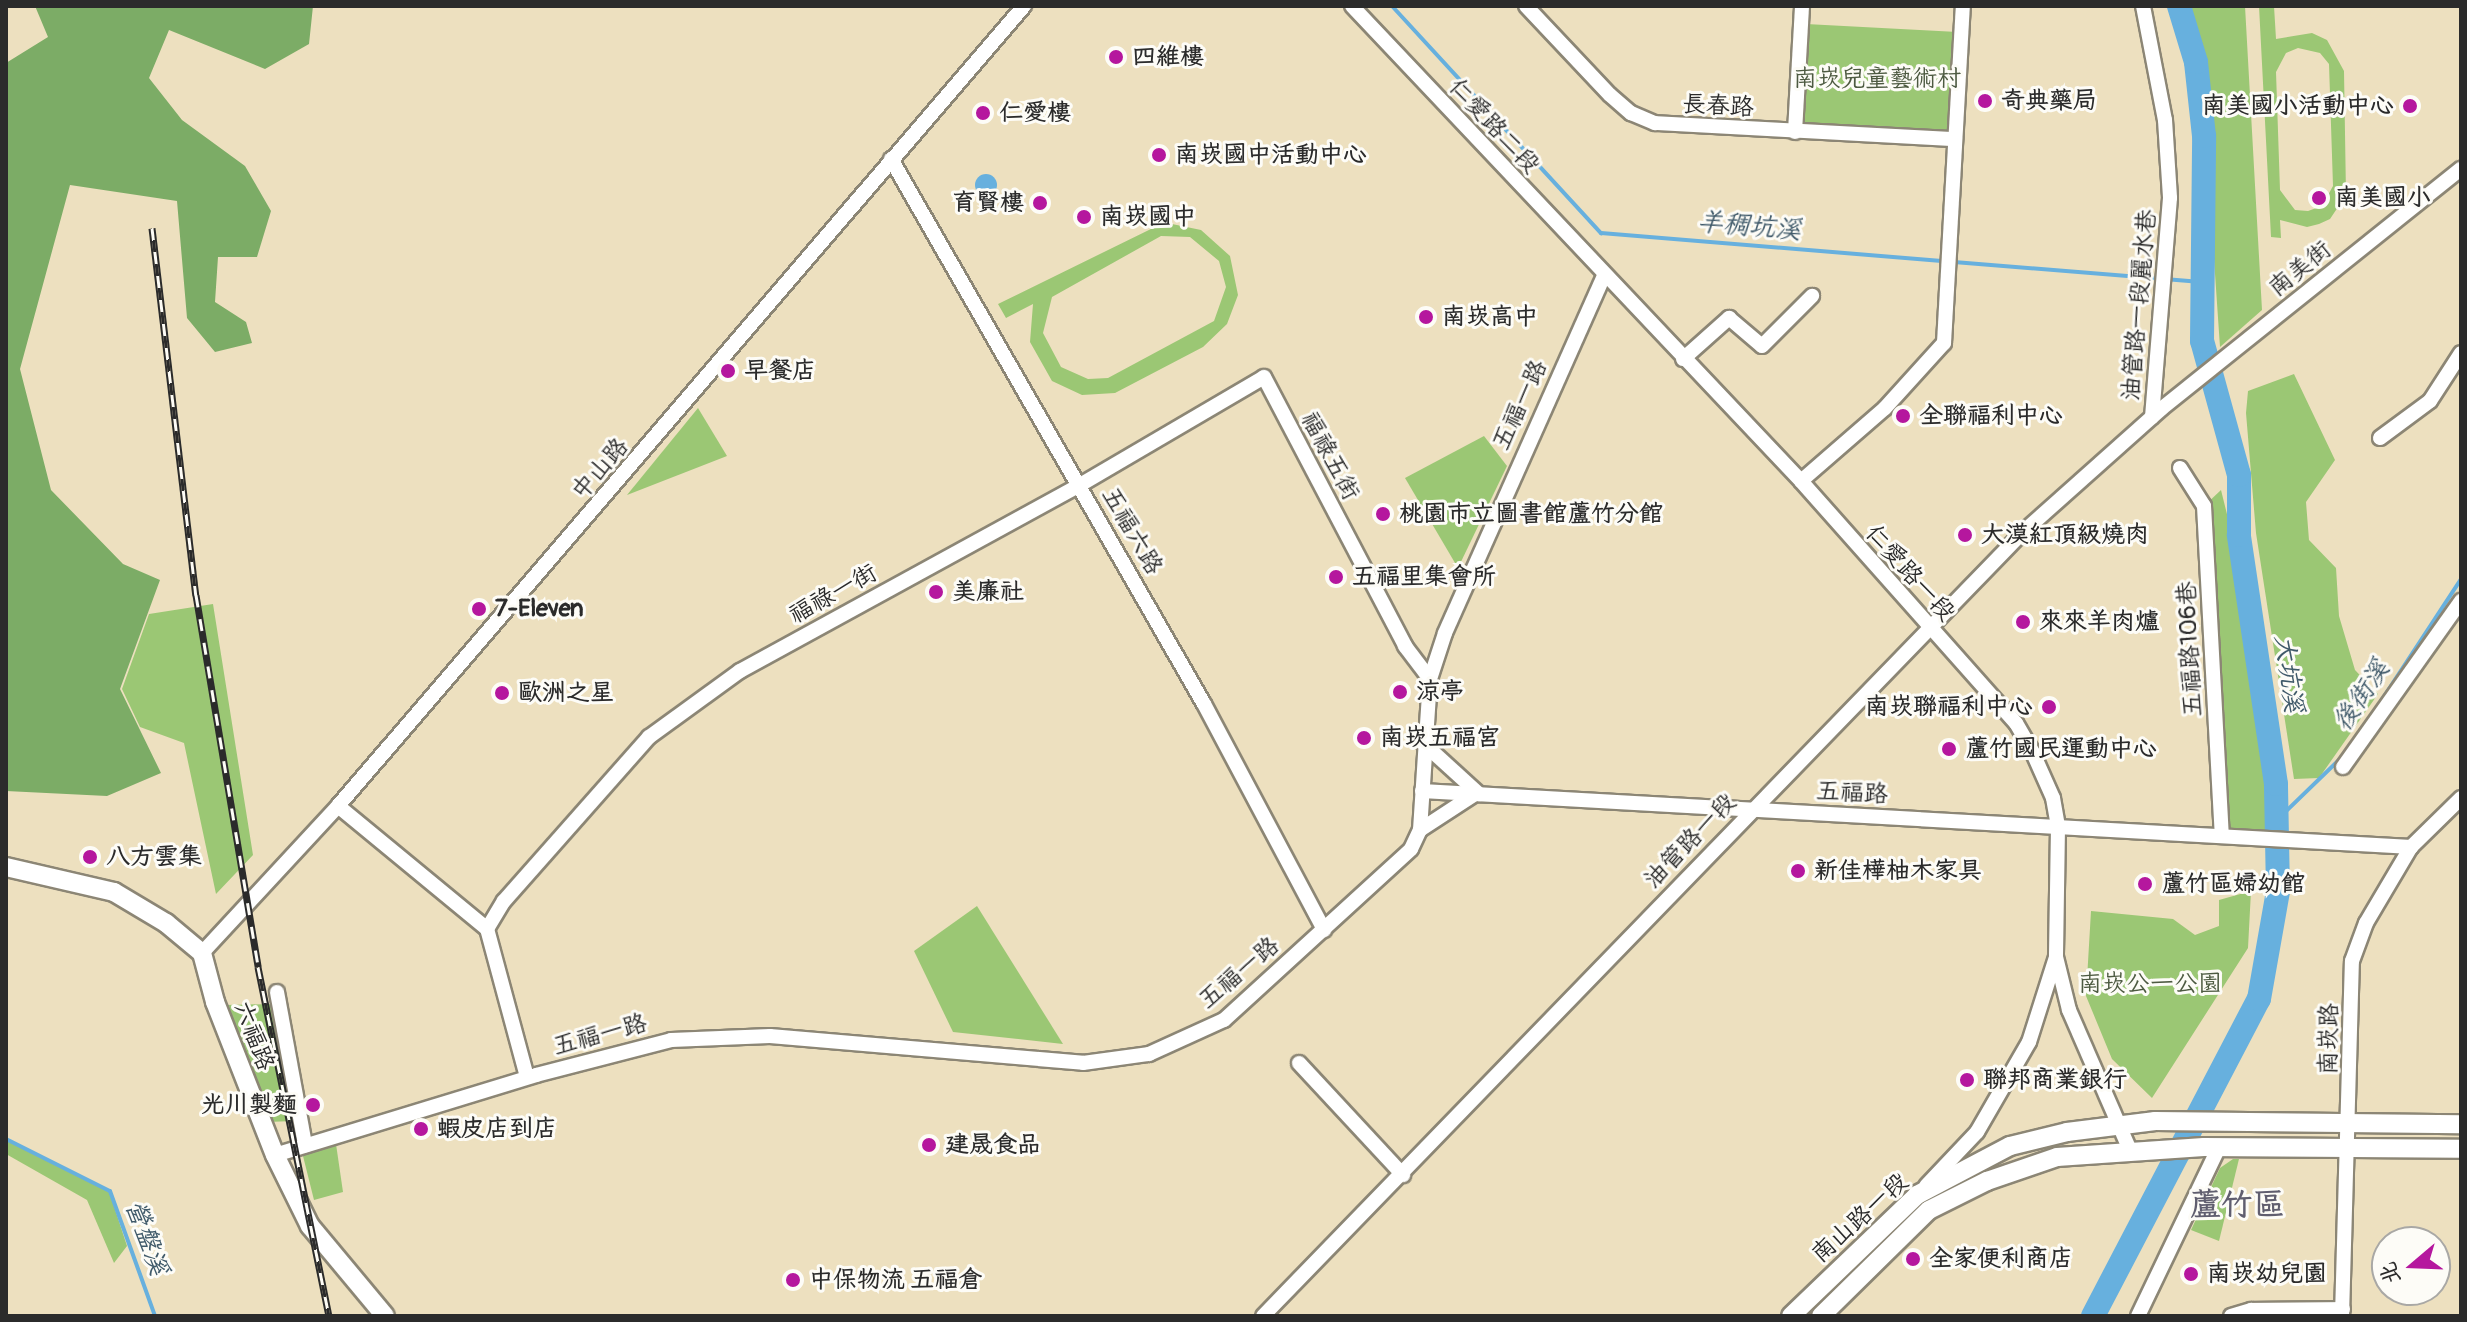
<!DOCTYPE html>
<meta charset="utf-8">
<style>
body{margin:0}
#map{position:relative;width:2467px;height:1322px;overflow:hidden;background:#ede0bf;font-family:Pangolin,"LXGW WenKai TC",sans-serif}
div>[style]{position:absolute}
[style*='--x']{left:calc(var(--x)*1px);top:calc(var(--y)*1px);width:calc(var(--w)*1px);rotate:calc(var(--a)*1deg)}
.green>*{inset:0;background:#9bc774;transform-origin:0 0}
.forest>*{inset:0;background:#7cac66}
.water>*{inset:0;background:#67b0de}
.round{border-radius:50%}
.stream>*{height:4px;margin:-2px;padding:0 2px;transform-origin:2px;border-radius:2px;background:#67b0de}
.river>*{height:24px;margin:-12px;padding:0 12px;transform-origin:12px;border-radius:12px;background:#67b0de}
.roads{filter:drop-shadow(2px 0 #8c8675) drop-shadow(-2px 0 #8c8675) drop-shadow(0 2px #8c8675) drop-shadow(0 -2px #8c8675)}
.minor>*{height:14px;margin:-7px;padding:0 7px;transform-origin:7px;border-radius:7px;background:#fff}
.tertiary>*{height:18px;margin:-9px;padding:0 9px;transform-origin:9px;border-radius:9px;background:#fff}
.rail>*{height:7px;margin-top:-3.5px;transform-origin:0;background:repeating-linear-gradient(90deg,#fdfcf7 0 12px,#2b2b2b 0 24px);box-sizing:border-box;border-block:2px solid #2b2b2b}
.dots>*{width:22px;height:22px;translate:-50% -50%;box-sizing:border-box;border:4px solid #fdfcf7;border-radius:50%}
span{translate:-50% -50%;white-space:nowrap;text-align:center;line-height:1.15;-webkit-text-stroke:6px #fdfcf7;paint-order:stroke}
.poi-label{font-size:24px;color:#2b2b2b;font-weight:700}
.left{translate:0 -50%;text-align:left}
.right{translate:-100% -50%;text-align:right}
.park-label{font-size:24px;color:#4d5a41}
.street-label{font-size:24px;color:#2b2b2b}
.water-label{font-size:26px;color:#405a6a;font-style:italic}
.district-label{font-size:32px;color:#605e6f;font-weight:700}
.frame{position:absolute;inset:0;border:8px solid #2b2b2b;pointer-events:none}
.north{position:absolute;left:2371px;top:1226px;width:80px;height:80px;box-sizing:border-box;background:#fdfcf7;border:2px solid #a9a8a5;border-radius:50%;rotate:251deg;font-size:22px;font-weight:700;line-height:32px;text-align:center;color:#2b2b2b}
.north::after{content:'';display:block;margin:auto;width:28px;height:36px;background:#b5179e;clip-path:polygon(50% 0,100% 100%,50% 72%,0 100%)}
</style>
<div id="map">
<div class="green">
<div style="clip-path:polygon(2191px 6px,2245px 6px,2262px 310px,2220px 347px,2200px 54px)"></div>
<div style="clip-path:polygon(evenodd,2259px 6px,2274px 6px,2276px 39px,2312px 33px,2327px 40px,2344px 71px,2346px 195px,2330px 219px,2319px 224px,2307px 227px,2280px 220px,2281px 238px,2271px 237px,2259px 6px,2298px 48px,2320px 53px,2329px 64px,2333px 186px,2322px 206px,2308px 211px,2295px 210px,2280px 190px,2276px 72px,2286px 53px,2298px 48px)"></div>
<div style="left:1806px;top:24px;width:147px;height:103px;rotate:3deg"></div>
<div style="clip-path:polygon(evenodd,1172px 224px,1201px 230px,1230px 256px,1238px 295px,1227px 324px,1203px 347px,1115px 393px,1082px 395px,1052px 381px,1030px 342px,1033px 304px,1006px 318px,998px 304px,1155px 227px,1172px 224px,1161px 236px,1190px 237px,1219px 261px,1226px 287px,1214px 321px,1108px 378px,1088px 379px,1061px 367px,1043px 333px,1052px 297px,1161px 236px)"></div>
<div style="clip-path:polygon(2294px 374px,2335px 460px,2306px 502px,2309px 540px,2336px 568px,2339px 616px,2355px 670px,2378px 694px,2319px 778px,2294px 779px,2256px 533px,2246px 413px,2248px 391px)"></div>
<div style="clip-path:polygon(698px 408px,727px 456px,627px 495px)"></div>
<div style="clip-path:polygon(1484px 436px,1507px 466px,1458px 568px,1405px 478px)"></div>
<div style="clip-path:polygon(2221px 490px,2253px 619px,2264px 766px,2274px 792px,2277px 839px,2222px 835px,2204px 506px)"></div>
<div style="clip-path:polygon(213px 604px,253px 855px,216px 894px,184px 743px,140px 727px,122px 689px,149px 614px)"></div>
<div style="clip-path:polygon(2251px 891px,2248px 948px,2152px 1098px,2112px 1059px,2086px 996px,2091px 911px,2173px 919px,2195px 935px,2219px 926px,2219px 900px)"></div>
<div style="clip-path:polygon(977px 906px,1063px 1044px,953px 1032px,914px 951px)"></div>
<div style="clip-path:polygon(273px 1004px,294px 1121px,267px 1122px,226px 1005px)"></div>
<div style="clip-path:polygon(6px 1140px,109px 1191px,127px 1246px,114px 1263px,87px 1200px,6px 1154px)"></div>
<div style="clip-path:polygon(336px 1144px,343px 1192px,314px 1200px,302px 1152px)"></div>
<div style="clip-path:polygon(2233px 1159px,2239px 1159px,2219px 1241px,2191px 1230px,2220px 1168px)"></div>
</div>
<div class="forest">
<div style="clip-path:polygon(35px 6px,313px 6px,309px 44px,265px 69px,169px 30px,149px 78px,182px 120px,245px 166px,271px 211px,257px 257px,218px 257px,215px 302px,246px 322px,252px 343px,215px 352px,187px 318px,177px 201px,70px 185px,20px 369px,51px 490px,123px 564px,160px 580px,120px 689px,161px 773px,107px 796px,6px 791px,6px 63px,48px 37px)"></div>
</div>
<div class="water">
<div class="round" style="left:975px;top:174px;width:22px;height:22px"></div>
</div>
<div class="stream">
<div style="--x:1392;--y:6;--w:309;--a:47.4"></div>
<div style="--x:1601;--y:233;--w:345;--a:4.7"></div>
<div style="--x:1954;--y:262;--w:248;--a:4.6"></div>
<div style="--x:2461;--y:388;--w:42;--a:90"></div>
<div style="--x:2381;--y:701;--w:146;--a:-56.7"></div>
<div style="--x:2277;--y:820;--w:86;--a:-44.1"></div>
<div style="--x:6;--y:1139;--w:116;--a:26.6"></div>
<div style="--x:110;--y:1191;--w:133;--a:70.2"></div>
</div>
<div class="river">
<div style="--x:2093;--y:1316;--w:358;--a:-62.4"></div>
<div style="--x:2259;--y:999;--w:110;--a:-80"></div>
<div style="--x:2278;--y:891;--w:107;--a:-91.1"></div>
<div style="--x:2276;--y:784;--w:252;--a:-98.5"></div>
<div style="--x:2239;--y:535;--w:60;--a:-90"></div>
<div style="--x:2239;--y:475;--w:139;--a:-105.4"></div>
<div style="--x:2202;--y:341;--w:205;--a:-89.4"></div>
<div style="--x:2204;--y:136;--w:74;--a:-96.2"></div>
<div style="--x:2196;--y:62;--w:59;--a:-106.9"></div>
</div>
<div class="roads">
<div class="minor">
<div style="--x:1352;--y:6;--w:654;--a:46.61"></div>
<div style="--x:1801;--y:481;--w:324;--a:48.4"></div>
<div style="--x:2016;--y:723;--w:34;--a:60"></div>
<div style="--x:2033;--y:753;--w:49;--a:66"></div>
<div style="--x:2053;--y:798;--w:29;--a:80"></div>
<div style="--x:2058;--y:827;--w:130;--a:90.9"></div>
<div style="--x:2056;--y:957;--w:89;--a:107.6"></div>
<div style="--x:2029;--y:1042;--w:104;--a:120"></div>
<div style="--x:1977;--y:1132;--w:74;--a:133.4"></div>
<div style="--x:1526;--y:6;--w:122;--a:46.7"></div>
<div style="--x:1610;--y:95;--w:28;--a:41"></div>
<div style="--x:1631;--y:113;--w:26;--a:23"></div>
<div style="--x:1655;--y:123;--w:299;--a:3.1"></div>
<div style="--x:2143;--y:6;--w:116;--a:79.1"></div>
<div style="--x:2165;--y:120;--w:78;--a:86.3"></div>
<div style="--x:2170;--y:198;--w:220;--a:94.7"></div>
<div style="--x:1795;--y:132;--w:126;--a:-86.8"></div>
<div style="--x:891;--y:159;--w:628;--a:60.13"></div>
<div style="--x:1204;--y:704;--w:256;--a:62"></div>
<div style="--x:1683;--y:359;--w:62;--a:-41.7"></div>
<div style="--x:1729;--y:318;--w:43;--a:40.3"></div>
<div style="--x:1762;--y:346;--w:71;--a:-45"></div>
<div style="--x:2380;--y:438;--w:62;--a:-36.5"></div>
<div style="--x:2430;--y:401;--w:57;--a:-57.1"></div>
<div style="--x:2180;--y:468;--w:45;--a:57.7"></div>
<div style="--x:2204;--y:506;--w:329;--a:86.9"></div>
<div style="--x:1801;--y:481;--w:111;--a:-41"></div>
<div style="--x:1885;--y:408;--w:88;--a:-47.8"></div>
<div style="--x:1944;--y:343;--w:338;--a:-86.8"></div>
<div style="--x:1423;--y:743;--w:76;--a:42.3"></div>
<div style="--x:2343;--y:767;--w:204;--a:-54.6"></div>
<div style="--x:1422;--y:791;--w:991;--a:3.24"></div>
<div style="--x:338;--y:806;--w:193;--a:39.5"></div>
<div style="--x:1420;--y:830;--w:66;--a:-33.2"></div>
<div style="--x:202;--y:953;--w:200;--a:-47.2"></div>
<div style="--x:338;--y:806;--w:1054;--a:-49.39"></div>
<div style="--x:2056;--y:957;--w:55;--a:76.2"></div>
<div style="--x:2069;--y:1010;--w:153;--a:66.5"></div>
<div style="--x:277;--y:992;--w:156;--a:79.6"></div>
<div style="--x:1299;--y:1063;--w:153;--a:47.1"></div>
<div style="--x:527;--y:1077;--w:153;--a:-105.1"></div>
<div style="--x:487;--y:929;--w:33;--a:-59"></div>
<div style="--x:504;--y:901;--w:219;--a:-48.5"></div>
<div style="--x:649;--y:737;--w:112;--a:-36"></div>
<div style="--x:740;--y:671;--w:388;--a:-28.7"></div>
<div style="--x:1080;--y:485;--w:213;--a:-30.4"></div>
<div style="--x:1264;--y:377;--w:304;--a:62.3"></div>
<div style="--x:1405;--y:646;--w:41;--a:52.9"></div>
<div style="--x:275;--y:1155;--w:273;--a:-17"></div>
<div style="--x:536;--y:1075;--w:139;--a:-14.5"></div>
<div style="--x:671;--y:1040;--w:99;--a:-2.3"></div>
<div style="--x:770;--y:1036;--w:314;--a:4.9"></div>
<div style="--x:1083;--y:1063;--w:67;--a:-7.8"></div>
<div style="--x:1149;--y:1054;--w:82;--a:-24.4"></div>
<div style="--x:1224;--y:1020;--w:253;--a:-42.4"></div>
<div style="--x:1411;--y:849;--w:21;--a:-65"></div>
<div style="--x:1420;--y:830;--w:151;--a:-86.2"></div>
<div style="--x:1430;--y:679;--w:48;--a:-71.9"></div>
<div style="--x:1445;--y:633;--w:391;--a:-66"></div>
<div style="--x:1263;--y:1316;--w:1092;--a:-45.89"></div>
<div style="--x:2023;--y:532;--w:185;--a:-41.7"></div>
<div style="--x:2161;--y:409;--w:384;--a:-38.7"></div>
<div style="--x:2138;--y:1316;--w:187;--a:-64.4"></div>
<div style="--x:2231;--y:1316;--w:21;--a:-17"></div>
<div style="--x:2251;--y:1310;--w:92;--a:-0.6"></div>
<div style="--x:2342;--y:1316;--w:355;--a:-88.4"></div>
<div style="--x:2352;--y:961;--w:40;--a:-69.8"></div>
<div style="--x:2366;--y:923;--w:88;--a:-59.4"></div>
<div style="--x:2411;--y:847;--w:70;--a:-44.4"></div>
</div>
<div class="tertiary">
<div style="--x:6;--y:867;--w:111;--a:13"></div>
<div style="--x:114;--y:892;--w:61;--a:30.8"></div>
<div style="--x:166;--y:923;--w:47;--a:39.8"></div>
<div style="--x:202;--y:953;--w:51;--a:75.1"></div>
<div style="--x:215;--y:1002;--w:164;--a:68.6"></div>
<div style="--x:275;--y:1155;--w:79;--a:63.8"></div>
<div style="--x:310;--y:1226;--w:117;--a:50.2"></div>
<div style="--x:1791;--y:1316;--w:175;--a:-43.8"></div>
<div style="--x:1917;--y:1195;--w:105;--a:-27.8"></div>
<div style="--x:2010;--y:1146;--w:59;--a:-13.8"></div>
<div style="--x:2067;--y:1132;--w:89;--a:-7.1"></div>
<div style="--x:2155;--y:1121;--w:306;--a:0.6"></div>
<div style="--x:1821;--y:1316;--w:151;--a:-44.5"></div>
<div style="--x:1929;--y:1210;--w:65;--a:-26.6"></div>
<div style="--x:1987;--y:1181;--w:74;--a:-18.9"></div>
<div style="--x:2057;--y:1157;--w:147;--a:-3.9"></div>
<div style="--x:2204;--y:1147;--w:257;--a:0.4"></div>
</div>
</div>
<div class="rail">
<div style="--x:152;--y:228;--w:370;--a:83.2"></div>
<div style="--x:196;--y:595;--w:377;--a:80.5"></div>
<div style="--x:258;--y:967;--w:356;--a:78.5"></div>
</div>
<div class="dots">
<div style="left:1116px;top:57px;background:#b5179e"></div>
<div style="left:1985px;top:101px;background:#b5179e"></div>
<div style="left:2410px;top:106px;background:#b5179e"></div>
<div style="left:983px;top:113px;background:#b5179e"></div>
<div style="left:1159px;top:155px;background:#b5179e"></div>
<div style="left:2319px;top:198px;background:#b5179e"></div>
<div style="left:1040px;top:203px;background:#b5179e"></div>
<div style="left:1084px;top:217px;background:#b5179e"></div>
<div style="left:1426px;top:317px;background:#b5179e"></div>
<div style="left:728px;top:371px;background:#b5179e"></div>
<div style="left:1903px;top:416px;background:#b5179e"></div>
<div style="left:1383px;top:514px;background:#b5179e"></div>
<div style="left:1965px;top:535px;background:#b5179e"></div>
<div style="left:1336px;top:577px;background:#b5179e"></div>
<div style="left:936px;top:592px;background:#b5179e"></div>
<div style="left:479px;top:609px;background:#b5179e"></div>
<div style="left:2023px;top:622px;background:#b5179e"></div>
<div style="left:1400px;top:692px;background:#b5179e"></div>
<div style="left:502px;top:693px;background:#b5179e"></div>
<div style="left:2049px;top:707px;background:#b5179e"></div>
<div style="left:1364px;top:738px;background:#b5179e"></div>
<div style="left:1949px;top:749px;background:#b5179e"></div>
<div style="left:90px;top:857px;background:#b5179e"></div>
<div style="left:1798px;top:871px;background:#b5179e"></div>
<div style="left:2145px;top:884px;background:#b5179e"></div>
<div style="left:1967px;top:1080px;background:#b5179e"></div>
<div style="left:313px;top:1105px;background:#b5179e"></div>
<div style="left:421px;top:1129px;background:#b5179e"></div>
<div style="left:929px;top:1145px;background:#b5179e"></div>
<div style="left:1913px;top:1259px;background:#b5179e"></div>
<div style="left:2191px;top:1274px;background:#b5179e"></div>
<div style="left:793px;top:1280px;background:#b5179e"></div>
</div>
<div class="poi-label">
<span class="left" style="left:1132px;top:57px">四維樓</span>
<span class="left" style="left:2001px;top:101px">奇典藥局</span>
<span class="right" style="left:2394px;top:106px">南美國小活動中心</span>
<span class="left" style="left:999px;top:113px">仁愛樓</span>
<span class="left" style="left:1175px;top:155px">南崁國中活動中心</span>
<span class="left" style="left:2335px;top:198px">南美國小</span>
<span class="right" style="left:1024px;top:203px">育賢樓</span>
<span class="left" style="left:1100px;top:217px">南崁國中</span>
<span class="left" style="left:1442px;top:317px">南崁高中</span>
<span class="left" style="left:744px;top:371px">早餐店</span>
<span class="left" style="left:1919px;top:416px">全聯福利中心</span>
<span class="left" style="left:1399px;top:514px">桃園市立圖書館蘆竹分館</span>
<span class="left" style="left:1981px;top:535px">大漠紅頂級燒肉</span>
<span class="left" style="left:1352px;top:577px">五福里集會所</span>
<span class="left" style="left:952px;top:592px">美廉社</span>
<span class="left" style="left:495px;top:609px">7-Eleven</span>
<span class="left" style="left:2039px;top:622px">來來羊肉爐</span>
<span class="left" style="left:1416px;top:692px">涼亭</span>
<span class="left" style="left:518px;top:693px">歐洲之星</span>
<span class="right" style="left:2033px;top:707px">南崁聯福利中心</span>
<span class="left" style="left:1380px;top:738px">南崁五福宮</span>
<span class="left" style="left:1965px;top:749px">蘆竹國民運動中心</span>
<span class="left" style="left:106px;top:857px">八方雲集</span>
<span class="left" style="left:1814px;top:871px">新佳樺柚木家具</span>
<span class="left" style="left:2161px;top:884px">蘆竹區婦幼館</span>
<span class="left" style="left:1983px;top:1080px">聯邦商業銀行</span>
<span class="right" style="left:297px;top:1105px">光川製麵</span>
<span class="left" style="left:437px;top:1129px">蝦皮店到店</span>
<span class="left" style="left:945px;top:1145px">建晟食品</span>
<span class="left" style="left:1929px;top:1259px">全家便利商店</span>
<span class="left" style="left:2207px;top:1274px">南崁幼兒園</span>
<span class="left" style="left:809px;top:1280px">中保物流 五福倉</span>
</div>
<div class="park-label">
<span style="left:1877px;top:79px">南崁兒童藝術村</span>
<span style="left:2150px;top:984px">南崁公一公園</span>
</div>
<div class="street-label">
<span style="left:1718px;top:106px;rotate:3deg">長春路</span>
<span style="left:1494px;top:126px;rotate:47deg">仁愛路二段</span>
<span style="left:2300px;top:269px;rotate:-39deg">南美街</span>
<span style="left:2139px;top:305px;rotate:-85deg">油管路一段麗水巷</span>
<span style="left:1520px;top:405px;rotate:-65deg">五福一路</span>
<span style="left:1330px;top:456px;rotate:62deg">福祿五街</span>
<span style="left:600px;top:469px;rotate:-49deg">中山路</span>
<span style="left:1132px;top:531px;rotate:60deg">五福六路</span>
<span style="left:1910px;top:573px;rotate:48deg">仁愛路一段</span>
<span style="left:833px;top:594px;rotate:-29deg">福祿一街</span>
<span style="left:2190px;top:649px;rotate:-93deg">五福路106巷</span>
<span style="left:1852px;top:793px;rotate:3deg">五福路</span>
<span style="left:1690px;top:841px;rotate:-46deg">油管路一段</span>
<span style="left:1239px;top:973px;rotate:-40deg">五福一路</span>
<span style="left:600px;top:1035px;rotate:-15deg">五福一路</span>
<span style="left:254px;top:1036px;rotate:69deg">六福路</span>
<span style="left:2329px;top:1039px;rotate:-89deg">南崁路</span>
<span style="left:1860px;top:1218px;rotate:-42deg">南山路一段</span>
</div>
<div class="water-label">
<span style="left:1749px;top:227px;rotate:5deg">羊稠坑溪</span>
<span style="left:2288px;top:674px;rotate:82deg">大坑溪</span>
<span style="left:2362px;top:696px;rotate:-56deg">後街溪</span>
<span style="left:146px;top:1238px;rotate:70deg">營盤溪</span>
</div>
<div class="district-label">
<span style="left:2237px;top:1205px">蘆竹區</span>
</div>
<div class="frame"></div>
<div class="north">北</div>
</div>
